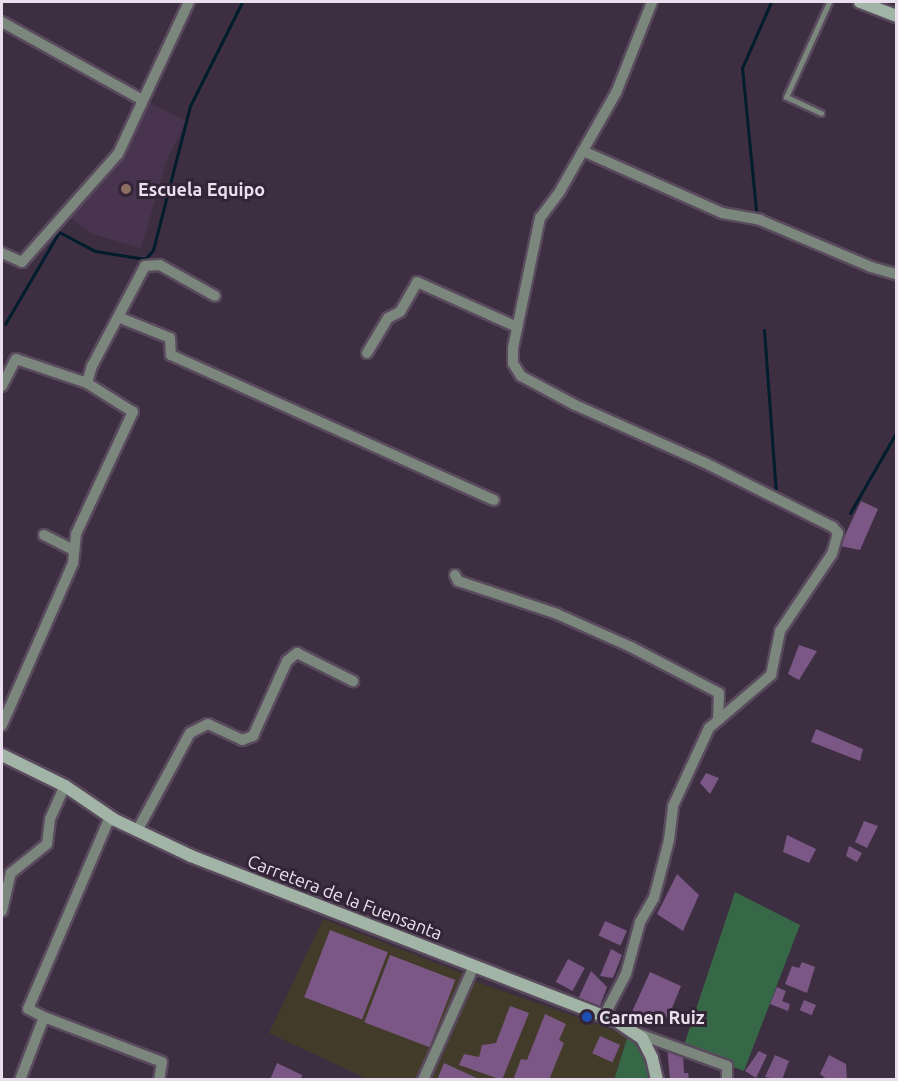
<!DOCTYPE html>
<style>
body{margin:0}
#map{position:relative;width:898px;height:1081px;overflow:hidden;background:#3d2e42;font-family:Ubuntu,sans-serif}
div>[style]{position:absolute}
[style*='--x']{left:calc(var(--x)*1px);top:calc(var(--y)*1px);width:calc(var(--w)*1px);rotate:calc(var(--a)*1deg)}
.built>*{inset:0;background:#48344e}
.industrial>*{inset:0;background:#433b2a}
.green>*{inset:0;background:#366747}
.stream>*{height:3px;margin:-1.5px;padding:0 1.5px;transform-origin:1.5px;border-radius:1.5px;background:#001d2d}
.building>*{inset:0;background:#7b5785;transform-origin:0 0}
.roads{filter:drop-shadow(2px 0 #594a5d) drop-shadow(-2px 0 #594a5d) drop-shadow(0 2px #594a5d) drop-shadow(0 -2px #594a5d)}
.service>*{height:5px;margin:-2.5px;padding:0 2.5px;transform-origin:2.5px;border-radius:2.5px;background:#7b867d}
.minor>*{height:10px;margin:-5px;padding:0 5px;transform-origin:5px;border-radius:5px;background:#7b867d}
.secondary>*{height:12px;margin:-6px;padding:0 6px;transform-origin:6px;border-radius:6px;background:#a2b4a6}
.dots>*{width:16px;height:16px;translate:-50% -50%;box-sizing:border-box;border:3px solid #332438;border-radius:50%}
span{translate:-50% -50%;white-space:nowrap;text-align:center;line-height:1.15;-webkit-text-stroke:6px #332438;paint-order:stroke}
.poi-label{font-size:18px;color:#eae0ed;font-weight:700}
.left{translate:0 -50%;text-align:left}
.street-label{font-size:18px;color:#eae0ed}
.frame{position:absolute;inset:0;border:3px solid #eae0ed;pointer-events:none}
</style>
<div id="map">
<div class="built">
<div style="clip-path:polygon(146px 101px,186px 121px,167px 160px,141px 248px,95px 235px,69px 217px,121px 157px)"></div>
</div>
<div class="industrial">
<div style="clip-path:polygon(323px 919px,464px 974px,419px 1079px,367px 1079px,269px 1033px)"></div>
<div style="clip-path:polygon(474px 981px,628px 1035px,614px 1079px,432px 1080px)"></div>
</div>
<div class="green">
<div style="clip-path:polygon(735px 892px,800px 925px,744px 1071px,683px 1048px)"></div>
<div style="clip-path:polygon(628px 1035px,643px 1053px,650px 1079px,614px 1080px)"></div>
</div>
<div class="stream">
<div style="--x:756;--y:210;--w:143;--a:-95.6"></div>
<div style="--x:742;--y:68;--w:72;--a:-66.3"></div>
<div style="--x:5;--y:324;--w:107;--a:-59.6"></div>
<div style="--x:59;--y:232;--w:41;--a:27.8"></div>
<div style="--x:95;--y:251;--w:51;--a:9.1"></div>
<div style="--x:145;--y:259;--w:12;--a:-48"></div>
<div style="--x:153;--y:250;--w:149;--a:-75.6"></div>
<div style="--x:190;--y:106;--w:116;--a:-63.4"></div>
<div style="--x:764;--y:330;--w:164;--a:85.8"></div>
<div style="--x:850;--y:513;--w:92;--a:-60.1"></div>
</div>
<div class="building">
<div style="clip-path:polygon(861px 501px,878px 509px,860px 550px,840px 546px)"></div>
<div style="clip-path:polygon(799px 645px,817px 651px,799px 680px,788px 674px)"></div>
<div style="clip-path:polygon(816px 729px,863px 749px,860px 761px,811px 742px)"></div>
<div style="clip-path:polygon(706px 773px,719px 778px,710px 794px,700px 783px)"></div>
<div style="clip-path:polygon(864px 821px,878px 826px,867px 848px,855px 842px)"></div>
<div style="clip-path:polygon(787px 835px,816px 849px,809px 863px,783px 852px)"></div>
<div style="clip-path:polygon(849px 846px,862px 853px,857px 862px,846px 856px)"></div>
<div style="clip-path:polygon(677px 874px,699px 895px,683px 931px,657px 914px)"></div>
<div style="left:605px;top:921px;width:24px;height:16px;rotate:24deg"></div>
<div style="left:330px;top:930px;width:62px;height:72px;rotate:21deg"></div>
<div style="clip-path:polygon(611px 949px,622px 955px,613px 978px,600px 976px)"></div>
<div style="left:390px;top:955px;width:70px;height:72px;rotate:21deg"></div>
<div style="left:568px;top:959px;width:19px;height:26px;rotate:28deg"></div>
<div style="clip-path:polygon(802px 962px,815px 967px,807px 993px,785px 984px,792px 966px,799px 968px)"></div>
<div style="clip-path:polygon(591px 971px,607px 987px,600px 1006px,578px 999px)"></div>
<div style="clip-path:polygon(650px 972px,681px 986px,668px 1018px,657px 1015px,652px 1025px,631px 1014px)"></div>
<div style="clip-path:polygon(777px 987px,786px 991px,782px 1001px,790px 1004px,788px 1011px,770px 1004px)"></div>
<div style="left:804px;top:1000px;width:13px;height:11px;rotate:23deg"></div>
<div style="clip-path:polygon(510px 1006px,529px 1013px,502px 1080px,459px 1065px,464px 1054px,479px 1057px,482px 1045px,496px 1043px)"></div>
<div style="clip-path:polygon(545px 1014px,566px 1024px,559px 1040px,564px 1043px,549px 1080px,513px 1080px,521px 1059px,527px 1060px)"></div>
<div style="left:600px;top:1036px;width:22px;height:19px;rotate:24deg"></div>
<div style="clip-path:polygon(667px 1046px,683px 1052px,684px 1073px,688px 1073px,689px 1080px,670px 1080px)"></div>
<div style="clip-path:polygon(759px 1051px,767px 1055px,756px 1078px,745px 1071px)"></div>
<div style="clip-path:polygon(775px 1055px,789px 1061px,782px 1080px,765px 1077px)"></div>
<div style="clip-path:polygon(829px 1055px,846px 1064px,847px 1080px,828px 1080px,820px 1074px)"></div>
<div style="clip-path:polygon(277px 1063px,302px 1075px,301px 1080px,270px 1080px)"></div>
<div style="clip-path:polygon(444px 1063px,481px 1080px,437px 1080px)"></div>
</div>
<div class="roads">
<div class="service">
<div style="--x:821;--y:113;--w:38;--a:-155"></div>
<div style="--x:786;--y:97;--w:104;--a:-65.6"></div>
</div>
<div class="minor">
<div style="--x:2;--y:22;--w:159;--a:29"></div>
<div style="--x:583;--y:151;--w:152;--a:24"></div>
<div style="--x:722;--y:213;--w:39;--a:10"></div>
<div style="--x:760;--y:220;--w:121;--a:22.9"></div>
<div style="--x:871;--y:267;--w:26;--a:16"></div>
<div style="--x:2;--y:253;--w:22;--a:24"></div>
<div style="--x:22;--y:262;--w:144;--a:-48.4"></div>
<div style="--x:118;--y:154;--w:168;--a:-65"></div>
<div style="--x:118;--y:317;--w:56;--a:22"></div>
<div style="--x:170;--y:338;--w:17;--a:87"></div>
<div style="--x:171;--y:355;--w:354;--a:24.2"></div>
<div style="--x:367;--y:353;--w:41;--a:-59"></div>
<div style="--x:388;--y:318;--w:13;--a:-27"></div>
<div style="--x:400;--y:312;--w:34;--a:-60"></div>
<div style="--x:417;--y:282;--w:110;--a:24.2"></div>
<div style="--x:2;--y:386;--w:30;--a:-63"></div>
<div style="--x:16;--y:359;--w:75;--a:18.7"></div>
<div style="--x:44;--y:535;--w:34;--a:27"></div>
<div style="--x:455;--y:575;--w:7;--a:63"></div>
<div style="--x:458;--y:581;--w:104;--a:18.4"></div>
<div style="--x:557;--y:614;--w:81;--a:24"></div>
<div style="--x:631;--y:647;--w:99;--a:27.6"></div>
<div style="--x:719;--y:693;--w:27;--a:92"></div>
<div style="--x:2;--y:725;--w:177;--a:-66.3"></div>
<div style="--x:73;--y:563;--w:29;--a:-84"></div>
<div style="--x:76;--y:534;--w:135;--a:-65"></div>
<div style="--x:133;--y:412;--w:54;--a:-147.8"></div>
<div style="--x:87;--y:383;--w:18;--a:-74"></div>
<div style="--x:92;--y:366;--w:113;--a:-62.1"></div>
<div style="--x:145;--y:266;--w:15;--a:-4"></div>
<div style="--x:160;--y:265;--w:63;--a:29.4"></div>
<div style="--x:137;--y:831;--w:111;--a:-61.6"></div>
<div style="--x:190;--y:733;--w:20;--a:-27"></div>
<div style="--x:208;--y:724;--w:38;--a:25"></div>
<div style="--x:242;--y:740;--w:12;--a:-20"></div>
<div style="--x:253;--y:736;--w:82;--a:-65.6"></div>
<div style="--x:287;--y:661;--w:13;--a:-39"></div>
<div style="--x:297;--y:653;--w:63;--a:26.6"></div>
<div style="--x:2;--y:911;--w:39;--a:-77"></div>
<div style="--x:11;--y:873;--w:46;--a:-38.9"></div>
<div style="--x:47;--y:844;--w:25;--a:-83"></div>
<div style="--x:50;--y:819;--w:36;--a:-66"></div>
<div style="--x:604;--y:1016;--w:47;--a:-62.4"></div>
<div style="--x:626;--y:974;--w:54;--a:-74.9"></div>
<div style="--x:640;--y:922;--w:28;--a:-60"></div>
<div style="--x:654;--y:898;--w:60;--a:-75.5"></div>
<div style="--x:669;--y:840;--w:34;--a:-83"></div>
<div style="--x:673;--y:806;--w:86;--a:-65.2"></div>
<div style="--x:709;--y:728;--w:82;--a:-40.5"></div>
<div style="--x:771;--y:675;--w:45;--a:-78.4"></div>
<div style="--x:780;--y:631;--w:93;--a:-56"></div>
<div style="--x:832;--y:554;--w:22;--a:-74"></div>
<div style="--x:838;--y:533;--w:8;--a:-130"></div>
<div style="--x:833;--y:527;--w:145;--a:-153.4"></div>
<div style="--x:703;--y:462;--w:140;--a:-156"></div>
<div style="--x:575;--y:405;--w:61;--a:-151.8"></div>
<div style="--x:521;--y:376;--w:15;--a:-122"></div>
<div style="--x:513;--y:363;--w:15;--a:-90"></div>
<div style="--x:513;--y:348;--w:133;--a:-78.3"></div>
<div style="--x:540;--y:218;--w:34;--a:-53"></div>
<div style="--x:560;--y:191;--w:113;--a:-60.3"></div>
<div style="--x:616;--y:93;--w:98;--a:-68.4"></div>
<div style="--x:44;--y:1017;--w:126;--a:20.9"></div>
<div style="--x:162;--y:1062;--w:18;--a:99"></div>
<div style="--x:636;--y:1033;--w:97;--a:19.9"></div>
<div style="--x:727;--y:1066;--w:14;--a:90"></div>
<div style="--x:20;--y:1080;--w:67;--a:-69.1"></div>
<div style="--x:44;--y:1017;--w:18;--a:-153"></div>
<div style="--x:28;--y:1009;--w:209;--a:-66.9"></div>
<div style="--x:423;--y:1080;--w:125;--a:-65.9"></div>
</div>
<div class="secondary">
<div style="--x:860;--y:2;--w:39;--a:21"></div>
<div style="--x:2;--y:755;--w:70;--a:26.2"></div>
<div style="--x:65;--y:786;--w:60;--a:34.2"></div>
<div style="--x:115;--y:820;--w:84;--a:25.3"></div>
<div style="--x:191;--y:856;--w:458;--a:21.2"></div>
<div style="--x:618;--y:1022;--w:29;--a:34"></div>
<div style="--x:642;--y:1038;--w:22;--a:63"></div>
<div style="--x:652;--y:1058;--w:23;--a:77"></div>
</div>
</div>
<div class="dots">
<div style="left:126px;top:189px;background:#8d6e63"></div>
<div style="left:587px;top:1017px;background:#1a4fb4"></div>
</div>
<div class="poi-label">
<span class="left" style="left:138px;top:189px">Escuela Equipo</span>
<span class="left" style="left:599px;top:1017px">Carmen Ruiz</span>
</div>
<div class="street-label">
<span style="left:345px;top:897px;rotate:21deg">Carretera de la Fuensanta</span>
</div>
<div class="frame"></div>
</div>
